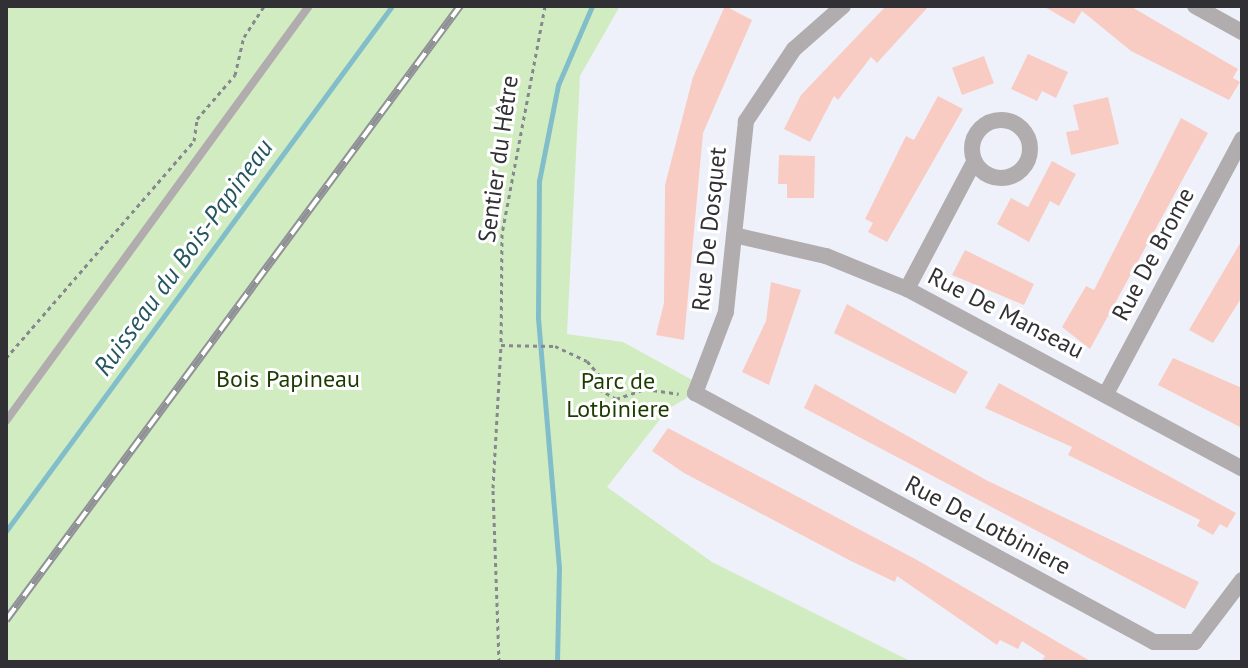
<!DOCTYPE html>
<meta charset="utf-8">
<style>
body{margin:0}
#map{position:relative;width:1248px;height:668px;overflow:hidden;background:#eff1fa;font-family:"PT Sans",sans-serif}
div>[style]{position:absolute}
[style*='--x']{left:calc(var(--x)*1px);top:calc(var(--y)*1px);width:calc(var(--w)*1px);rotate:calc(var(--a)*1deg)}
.green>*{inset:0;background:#d2ecc2}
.stream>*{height:5px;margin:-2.5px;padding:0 2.5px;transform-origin:2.5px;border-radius:2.5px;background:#82bdca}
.building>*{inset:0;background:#f8ccc3;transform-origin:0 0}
.path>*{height:3px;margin-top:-1.5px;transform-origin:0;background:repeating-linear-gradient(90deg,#87888f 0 4px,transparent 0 8px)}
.lane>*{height:8px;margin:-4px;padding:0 4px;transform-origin:4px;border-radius:4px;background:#b1acad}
.street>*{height:16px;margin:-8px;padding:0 8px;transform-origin:8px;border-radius:8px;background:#b1acad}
.street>.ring{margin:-8px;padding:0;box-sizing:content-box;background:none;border:16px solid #b1acad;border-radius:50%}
.rail>*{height:8px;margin-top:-4px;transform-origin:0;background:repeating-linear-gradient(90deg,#fff 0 15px,#909197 0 30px);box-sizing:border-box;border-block:2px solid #909197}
span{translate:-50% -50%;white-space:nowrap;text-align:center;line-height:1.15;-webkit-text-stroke:6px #fff;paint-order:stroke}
.street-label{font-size:24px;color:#313135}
.park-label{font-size:24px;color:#1c3b00}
.water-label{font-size:26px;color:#235660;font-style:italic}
.frame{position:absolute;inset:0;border:8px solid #313135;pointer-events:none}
</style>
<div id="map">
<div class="green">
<div style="clip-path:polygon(6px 6px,620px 6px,580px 76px,567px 334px,623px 342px,696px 382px,695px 393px,668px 409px,607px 487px,712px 562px,912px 662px,6px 662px)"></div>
</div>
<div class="stream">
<div style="--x:6;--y:531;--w:652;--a:-53.68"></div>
<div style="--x:557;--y:662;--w:94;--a:-88.8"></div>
<div style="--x:559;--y:568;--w:253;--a:-94.8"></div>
<div style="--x:538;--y:316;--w:135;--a:-89.6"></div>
<div style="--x:539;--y:181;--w:98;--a:-78.8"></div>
<div style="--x:558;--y:85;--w:86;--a:-66.7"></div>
</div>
<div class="building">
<div style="clip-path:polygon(725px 6px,752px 20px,703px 133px,684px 340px,656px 335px,664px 303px,665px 185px,693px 77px)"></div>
<div style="clip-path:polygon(886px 6px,929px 6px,877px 63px,871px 57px,838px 100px,834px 96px,810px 142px,784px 129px,801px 95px)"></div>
<div style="clip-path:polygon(1043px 6px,1130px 6px,1238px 69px,1233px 78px,1240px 82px,1229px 100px,1131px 51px,1082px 11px,1074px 24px)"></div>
<div style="clip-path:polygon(1028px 54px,1068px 72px,1056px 98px,1042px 91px,1037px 101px,1011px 89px)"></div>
<div style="left:984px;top:56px;width:29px;height:34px;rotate:70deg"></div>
<div style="clip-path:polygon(938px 96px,963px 109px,887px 242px,868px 232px,873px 223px,865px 219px,906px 136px,914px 140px)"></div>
<div style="clip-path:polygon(1108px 97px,1119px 144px,1071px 155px,1066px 132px,1079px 130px,1073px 105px)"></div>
<div style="clip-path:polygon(1181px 118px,1208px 133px,1090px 349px,1062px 327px,1086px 286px,1094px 290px)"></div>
<div style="clip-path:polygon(779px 155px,815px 156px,814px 198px,787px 198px,787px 184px,778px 184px)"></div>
<div style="clip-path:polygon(1052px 161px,1076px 174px,1059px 206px,1050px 201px,1029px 242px,997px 224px,1011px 198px,1028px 207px)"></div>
<div style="clip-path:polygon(1242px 240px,1242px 297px,1213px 343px,1189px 330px)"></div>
<div style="clip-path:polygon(965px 250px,1034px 284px,1024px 305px,952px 275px)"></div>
<div style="clip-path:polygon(771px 282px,801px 290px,769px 385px,742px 372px,766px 321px)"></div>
<div style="clip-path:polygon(847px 304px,968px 372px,955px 394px,834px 333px)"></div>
<div style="clip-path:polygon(1173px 358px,1242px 388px,1242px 428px,1158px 385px)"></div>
<div style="clip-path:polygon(999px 383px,1236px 513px,1227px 528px,1220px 524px,1213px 535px,1197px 526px,1200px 520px,1068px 455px,1072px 447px,985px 408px)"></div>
<div style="clip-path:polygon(815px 384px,986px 480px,1199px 582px,1185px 609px,804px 408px)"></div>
<div style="clip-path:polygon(668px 428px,917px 560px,1092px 662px,1041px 662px,1045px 656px,1022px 641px,1018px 649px,1000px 640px,997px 645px,897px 576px,895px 582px,851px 561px,684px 473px,652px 451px)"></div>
</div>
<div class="path">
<div style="--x:545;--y:6;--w:232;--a:100.7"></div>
<div style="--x:502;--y:234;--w:111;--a:90.5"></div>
<div style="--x:501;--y:345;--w:54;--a:1.1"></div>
<div style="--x:555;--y:346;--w:35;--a:25"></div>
<div style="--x:587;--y:361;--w:21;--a:49"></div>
<div style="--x:601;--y:377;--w:12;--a:99"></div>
<div style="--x:599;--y:389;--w:20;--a:30"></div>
<div style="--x:616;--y:399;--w:31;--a:-19"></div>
<div style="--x:645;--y:389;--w:34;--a:8"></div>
<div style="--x:6;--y:358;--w:287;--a:-49.1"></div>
<div style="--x:194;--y:141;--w:22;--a:-82"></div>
<div style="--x:197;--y:119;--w:58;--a:-49.2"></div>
<div style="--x:235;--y:75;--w:39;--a:-77"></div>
<div style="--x:244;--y:37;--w:37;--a:-57"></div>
<div style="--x:499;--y:662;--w:174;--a:-92"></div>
<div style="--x:493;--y:488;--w:143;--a:-86.8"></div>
</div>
<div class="lane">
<div style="--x:6;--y:421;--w:514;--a:-53.87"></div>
</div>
<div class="street">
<div style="--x:843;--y:6;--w:65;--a:138.7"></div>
<div style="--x:794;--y:49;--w:87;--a:123.7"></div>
<div style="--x:746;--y:121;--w:192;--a:96"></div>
<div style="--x:726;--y:312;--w:87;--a:110.9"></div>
<div style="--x:695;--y:393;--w:522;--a:28.48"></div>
<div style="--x:1154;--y:642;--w:41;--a:0"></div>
<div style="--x:1195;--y:642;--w:78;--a:-52.8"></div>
<div style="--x:1195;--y:6;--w:54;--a:29"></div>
<div class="ring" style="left:972px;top:120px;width:42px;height:42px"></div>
<div style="--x:734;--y:235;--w:94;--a:12.9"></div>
<div style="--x:826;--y:256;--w:87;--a:22.2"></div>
<div style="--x:907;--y:289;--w:380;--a:28.2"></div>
<div style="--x:907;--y:289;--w:144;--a:-62.2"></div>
<div style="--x:1107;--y:392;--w:287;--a:-61.9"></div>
</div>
<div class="rail">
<div style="--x:6;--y:620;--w:764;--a:-53.52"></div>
</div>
<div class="street-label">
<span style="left:498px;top:159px;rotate:-82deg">Sentier du Hêtre</span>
<span style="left:709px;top:229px;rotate:-84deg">Rue De Dosquet</span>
<span style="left:1153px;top:254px;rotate:-62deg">Rue De Brome</span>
<span style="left:1006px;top:313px;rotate:27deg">Rue De Manseau</span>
<span style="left:988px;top:525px;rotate:28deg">Rue De Lotbiniere</span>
</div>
<div class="park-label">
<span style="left:288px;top:379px">Bois Papineau</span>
<span style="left:618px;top:395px">Parc de<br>Lotbiniere</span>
</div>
<div class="water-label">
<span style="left:183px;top:257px;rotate:-54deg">Ruisseau du Bois-Papineau</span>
</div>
<div class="frame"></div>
</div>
